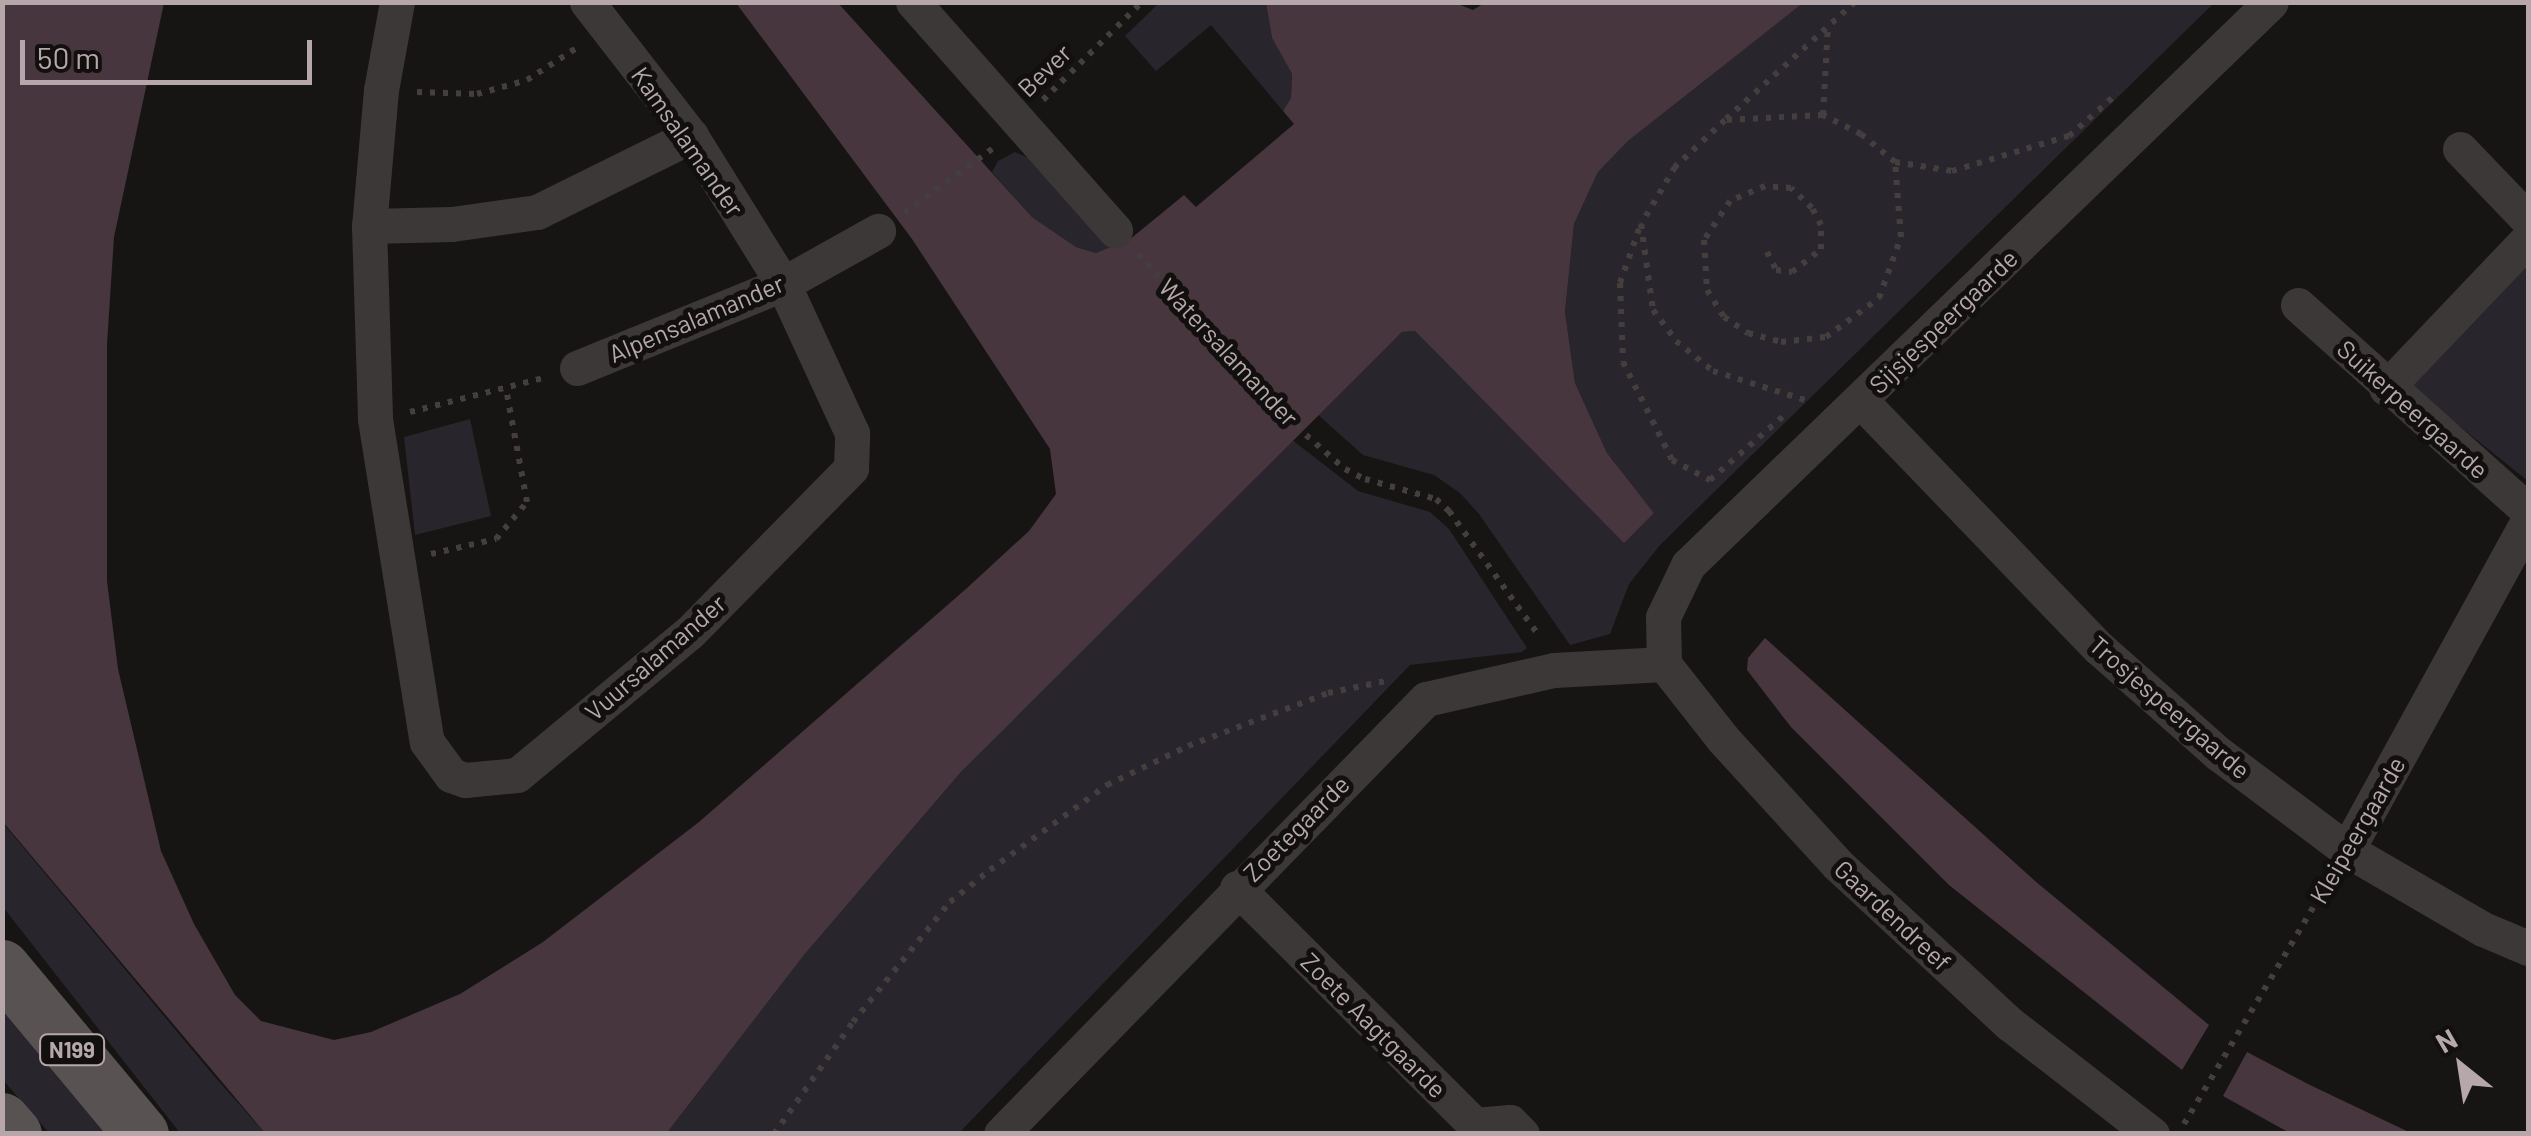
<!DOCTYPE html>
<style>
body{margin:0}
#map{position:relative;width:2531px;height:1136px;overflow:hidden;background:#161514;font-family:Barlow,sans-serif}
div>[style]{position:absolute}
[style*='--x']{left:calc(var(--x)*1px);top:calc(var(--y)*1px);width:calc(var(--w)*1px);rotate:calc(var(--a)*1deg)}
.green>*{inset:0;background:#28252d}
.water>*{inset:0;background:#47363d}
.path>*{height:6px;margin-top:-3px;transform-origin:0;background:repeating-linear-gradient(90deg,#443e3f 0 5px,transparent 0 13px)}
.street>*{height:35px;margin:-17.5px;padding:0 17.5px;transform-origin:17.5px;border-radius:17.5px;background:#3d3838}
.primary>*{height:55px;margin:-27.5px;padding:0 27.5px;transform-origin:27.5px;border-radius:27.5px;background:#595253}
span{translate:-50% -50%;white-space:nowrap;text-align:center;line-height:1.15;-webkit-text-stroke:10px #11100f;paint-order:stroke}
.shield-label span{padding:2px 8px;background:#11100f;border:2px solid;border-radius:8px;-webkit-text-stroke-width:0}
.shield-label{font-size:22px;color:#b5a7aa;font-weight:700}
.street-label{font-size:25px;color:#b5a7aa}
.frame{position:absolute;inset:0;border:5px solid #b5a7aa;pointer-events:none}
.north{position:absolute;left:2411px;top:1016px;width:100px;height:100px;-webkit-text-stroke:8px #11100f;paint-order:stroke;rotate:330deg;font-size:28px;font-weight:700;line-height:40px;text-align:center;color:#b5a7aa}
.north::after{content:'';display:block;margin:auto;width:35px;height:45px;background:#b5a7aa;clip-path:polygon(50% 0,100% 100%,50% 72%,0 100%)}
.scale{position:absolute;left:20px;top:40px;width:292px;height:45px;box-sizing:border-box;border:5px solid #b5a7aa;border-top:0;padding-left:12px;font-size:30px;line-height:35px;white-space:nowrap;color:#b5a7aa;-webkit-text-stroke:8px #11100f;paint-order:stroke}
</style>
<div id="map">
<div class="green">
<div style="clip-path:polygon(1159px 3px,1266px 3px,1272px 38px,1292px 74px,1291px 98px,1283px 111px,1211px 25px,1156px 71px,1125px 36px)"></div>
<div style="clip-path:polygon(1803px 3px,2214px 3px,1660px 545px,1629px 584px,1610px 634px,1570px 645px,1479px 514px,1460px 493px,1434px 475px,1363px 455px,1316px 413px,1402px 332px,1415px 331px,1624px 542px,1654px 513px,1607px 453px,1575px 383px,1565px 312px,1574px 224px,1598px 172px,1628px 141px)"></div>
<div style="clip-path:polygon(1015px 152px,1029px 158px,1115px 249px,1096px 253px,1076px 247px,1032px 217px,992px 172px,998px 161px)"></div>
<div style="clip-path:polygon(2528px 250px,2528px 481px,2407px 384px)"></div>
<div style="clip-path:polygon(470px 419px,491px 516px,415px 535px,404px 437px)"></div>
<div style="clip-path:polygon(1291px 439px,1358px 491px,1430px 512px,1449px 529px,1527px 648px,1522px 652px,1410px 665px,959px 1133px,666px 1134px,804px 955px,961px 772px)"></div>
<div style="clip-path:polygon(2px 822px,214px 1076px,265px 1133px,180px 1133px,3px 907px)"></div>
<div style="clip-path:polygon(2px 1005px,117px 1133px,49px 1133px,3px 1080px)"></div>
</div>
<div class="water">
<div style="clip-path:polygon(1453px 2px,1473px 10px,1486px 2px,1803px 3px,1628px 141px,1598px 172px,1574px 224px,1565px 312px,1575px 383px,1607px 453px,1654px 513px,1624px 543px,1415px 331px,1402px 332px,961px 772px,804px 955px,666px 1134px,265px 1133px,3px 822px,2px 3px,164px 3px,114px 237px,107px 344px,107px 581px,118px 669px,161px 851px,194px 924px,235px 995px,261px 1021px,334px 1040px,371px 1032px,460px 994px,543px 942px,699px 822px,967px 588px,1029px 531px,1056px 494px,1050px 449px,912px 239px,736px 3px,838px 3px,1032px 217px,1076px 247px,1096px 253px,1129px 240px,1184px 195px,1196px 207px,1294px 124px,1283px 111px,1291px 98px,1292px 74px,1272px 38px,1266px 3px)"></div>
<div style="clip-path:polygon(1765px 638px,2035px 881px,2209px 1025px,2182px 1070px,1949px 885px,1791px 727px,1747px 670px,1748px 658px)"></div>
<div style="clip-path:polygon(2247px 1052px,2312px 1086px,2411px 1133px,2290px 1133px,2223px 1096px)"></div>
</div>
<div class="path">
<div style="--x:417;--y:92;--w:60;--a:1.9"></div>
<div style="--x:477;--y:94;--w:52;--a:-15.6"></div>
<div style="--x:527;--y:80;--w:61;--a:-32.9"></div>
<div style="--x:1043;--y:100;--w:139;--a:-44.7"></div>
<div style="--x:1823;--y:115;--w:89;--a:-86.8"></div>
<div style="--x:1726;--y:119;--w:174;--a:-42.2"></div>
<div style="--x:1895;--y:162;--w:58;--a:9"></div>
<div style="--x:1952;--y:171;--w:122;--a:-16.7"></div>
<div style="--x:2069;--y:136;--w:65;--a:-41.3"></div>
<div style="--x:904;--y:213;--w:112;--a:-36"></div>
<div style="--x:1639;--y:229;--w:57;--a:109.4"></div>
<div style="--x:1620;--y:283;--w:79;--a:87.8"></div>
<div style="--x:1623;--y:362;--w:110;--a:63.4"></div>
<div style="--x:1672;--y:460;--w:43;--a:27.8"></div>
<div style="--x:1710;--y:480;--w:103;--a:-41.1"></div>
<div style="--x:1767;--y:252;--w:20;--a:63"></div>
<div style="--x:1776;--y:270;--w:16;--a:7"></div>
<div style="--x:1792;--y:272;--w:37;--a:-38"></div>
<div style="--x:1821;--y:249;--w:24;--a:-90"></div>
<div style="--x:1821;--y:225;--w:19;--a:-118"></div>
<div style="--x:1812;--y:208;--w:29;--a:-136"></div>
<div style="--x:1791;--y:188;--w:26;--a:-176"></div>
<div style="--x:1765;--y:186;--w:38;--a:157"></div>
<div style="--x:1730;--y:201;--w:47;--a:123.7"></div>
<div style="--x:1704;--y:240;--w:50;--a:86.6"></div>
<div style="--x:1707;--y:290;--w:32;--a:58"></div>
<div style="--x:1724;--y:317;--w:29;--a:34"></div>
<div style="--x:1748;--y:333;--w:34;--a:15"></div>
<div style="--x:1781;--y:342;--w:45;--a:-6.3"></div>
<div style="--x:1826;--y:337;--w:66;--a:-36.3"></div>
<div style="--x:1879;--y:298;--w:65;--a:-70.2"></div>
<div style="--x:1901;--y:237;--w:75;--a:-94.6"></div>
<div style="--x:1895;--y:162;--w:44;--a:-140.5"></div>
<div style="--x:1861;--y:134;--w:42;--a:-153.4"></div>
<div style="--x:1823;--y:115;--w:98;--a:177.1"></div>
<div style="--x:1725;--y:120;--w:69;--a:136.8"></div>
<div style="--x:1675;--y:167;--w:66;--a:120.8"></div>
<div style="--x:1641;--y:224;--w:87;--a:82.1"></div>
<div style="--x:1653;--y:310;--w:39;--a:53"></div>
<div style="--x:1676;--y:341;--w:48;--a:39"></div>
<div style="--x:1713;--y:371;--w:100;--a:17.5"></div>
<div style="--x:1138;--y:254;--w:247;--a:47.1"></div>
<div style="--x:1306;--y:435;--w:52;--a:41.1"></div>
<div style="--x:1345;--y:469;--w:22;--a:27"></div>
<div style="--x:1365;--y:479;--w:74;--a:15.7"></div>
<div style="--x:1436;--y:499;--w:18;--a:43"></div>
<div style="--x:1449;--y:511;--w:155;--a:54.2"></div>
<div style="--x:410;--y:412;--w:137;--a:-14.3"></div>
<div style="--x:431;--y:554;--w:67;--a:-13"></div>
<div style="--x:496;--y:539;--w:48;--a:-50"></div>
<div style="--x:527;--y:502;--w:115;--a:-100.5"></div>
<div style="--x:2184;--y:1124;--w:283;--a:-59.2"></div>
<div style="--x:774;--y:1134;--w:137;--a:-54.8"></div>
<div style="--x:853;--y:1022;--w:154;--a:-51.1"></div>
<div style="--x:950;--y:902;--w:51;--a:-38.7"></div>
<div style="--x:990;--y:870;--w:145;--a:-36"></div>
<div style="--x:1107;--y:785;--w:90;--a:-25.7"></div>
<div style="--x:1188;--y:746;--w:150;--a:-20.7"></div>
<div style="--x:1328;--y:693;--w:64;--a:-11.7"></div>
</div>
<div class="street">
<div style="--x:397;--y:2;--w:89;--a:100.3"></div>
<div style="--x:381;--y:90;--w:137;--a:95"></div>
<div style="--x:369;--y:226;--w:193;--a:88.2"></div>
<div style="--x:375;--y:419;--w:327;--a:80.9"></div>
<div style="--x:427;--y:742;--w:41;--a:54"></div>
<div style="--x:451;--y:775;--w:15;--a:20"></div>
<div style="--x:465;--y:780;--w:52;--a:-5.5"></div>
<div style="--x:517;--y:775;--w:224;--a:-39.6"></div>
<div style="--x:690;--y:632;--w:230;--a:-45.5"></div>
<div style="--x:851;--y:468;--w:35;--a:-88"></div>
<div style="--x:852;--y:433;--w:164;--a:-114.8"></div>
<div style="--x:783;--y:284;--w:174;--a:-121.9"></div>
<div style="--x:691;--y:136;--w:170;--a:-127.8"></div>
<div style="--x:913;--y:2;--w:305;--a:48.5"></div>
<div style="--x:2460;--y:149;--w:98;--a:46.2"></div>
<div style="--x:369;--y:226;--w:83;--a:-1.4"></div>
<div style="--x:452;--y:224;--w:86;--a:-8"></div>
<div style="--x:537;--y:212;--w:172;--a:-26.3"></div>
<div style="--x:2298;--y:305;--w:309;--a:41.8"></div>
<div style="--x:577;--y:368;--w:222;--a:-22.2"></div>
<div style="--x:783;--y:284;--w:109;--a:-29.2"></div>
<div style="--x:2386;--y:388;--w:206;--a:-46.4"></div>
<div style="--x:1861;--y:401;--w:343;--a:46.1"></div>
<div style="--x:2099;--y:648;--w:160;--a:41.5"></div>
<div style="--x:2219;--y:754;--w:160;--a:36.9"></div>
<div style="--x:2347;--y:850;--w:157;--a:30.2"></div>
<div style="--x:2483;--y:929;--w:49;--a:22.9"></div>
<div style="--x:1664;--y:664;--w:47;--a:-91.2"></div>
<div style="--x:1663;--y:617;--w:58;--a:-64.3"></div>
<div style="--x:1688;--y:565;--w:810;--a:-44"></div>
<div style="--x:1664;--y:664;--w:95;--a:51.8"></div>
<div style="--x:1723;--y:739;--w:169;--a:47.6"></div>
<div style="--x:1837;--y:864;--w:236;--a:42.8"></div>
<div style="--x:2010;--y:1024;--w:180;--a:37.8"></div>
<div style="--x:2347;--y:850;--w:376;--a:-61.2"></div>
<div style="--x:1237;--y:888;--w:336;--a:44.9"></div>
<div style="--x:1475;--y:1125;--w:35;--a:-5"></div>
<div style="--x:1510;--y:1122;--w:17;--a:45"></div>
<div style="--x:1001;--y:1134;--w:608;--a:-45.67"></div>
<div style="--x:1426;--y:699;--w:131;--a:-12.8"></div>
<div style="--x:1554;--y:670;--w:110;--a:-3.1"></div>
</div>
<div class="primary">
<div style="--x:2;--y:967;--w:217;--a:50.2"></div>
<div style="--x:2;--y:1120;--w:18;--a:49"></div>
</div>
<div class="shield-label">
<span style="left:72px;top:1050px">N199</span>
</div>
<div class="street-label">
<span style="left:1044px;top:70px;rotate:-44deg">Bever</span>
<span style="left:688px;top:141px;rotate:55deg">Kamsalamander</span>
<span style="left:696px;top:318px;rotate:-23deg">Alpensalamander</span>
<span style="left:1943px;top:321px;rotate:-44deg">Sijsjespeergaarde</span>
<span style="left:1229px;top:352px;rotate:47deg">Watersalamander</span>
<span style="left:2413px;top:409px;rotate:42deg">Suikerpeergaarde</span>
<span style="left:655px;top:657px;rotate:-41deg">Vuursalamander</span>
<span style="left:2170px;top:707px;rotate:41deg">Trosjespeergaarde</span>
<span style="left:1296px;top:828px;rotate:-45deg">Zoetegaarde</span>
<span style="left:2357px;top:830px;rotate:-60deg">Kleipeergaarde</span>
<span style="left:1893px;top:915px;rotate:43deg">Gaardendreef</span>
<span style="left:1374px;top:1025px;rotate:45deg">Zoete Aagtgaarde</span>
</div>
<div class="frame"></div>
<div class="north">N</div>
<div class="scale">50 m</div>
</div>
